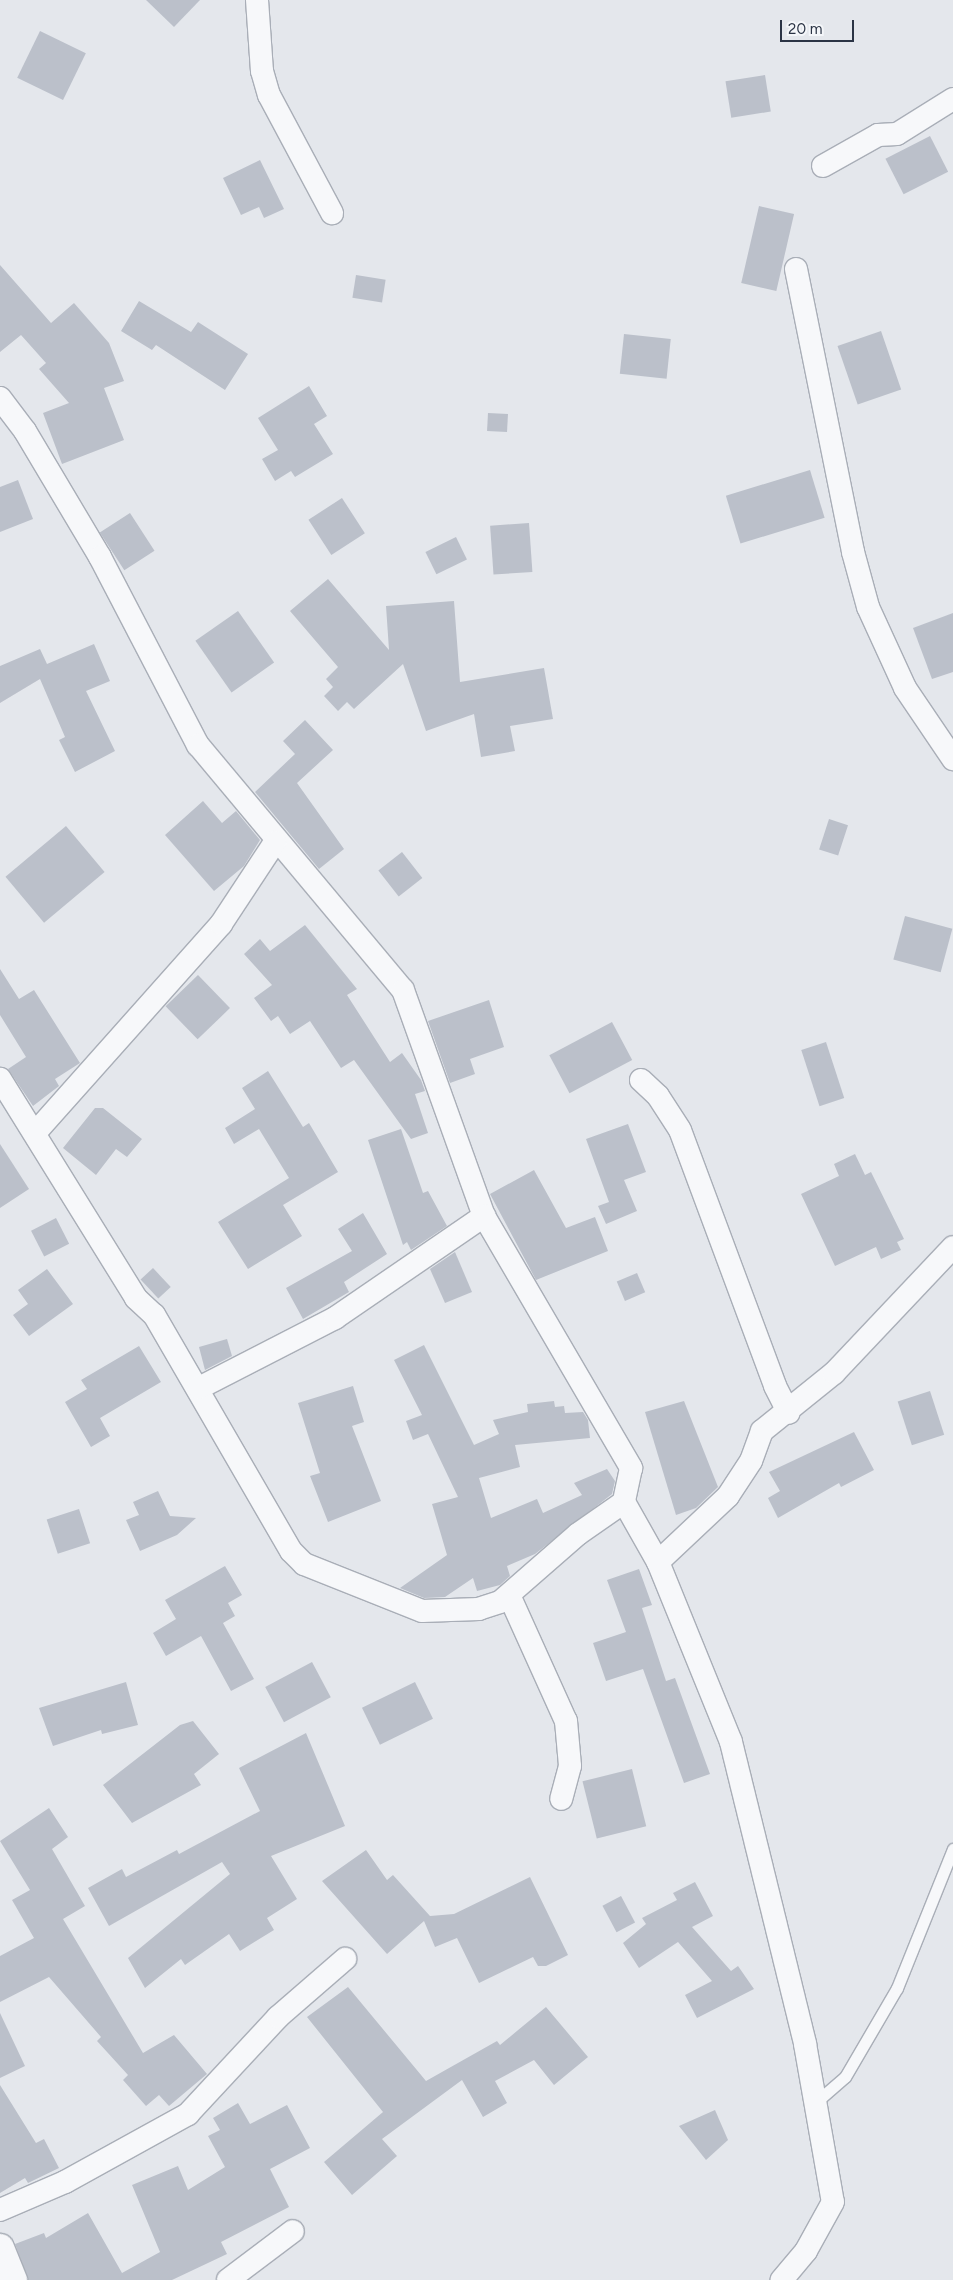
<!DOCTYPE html>
<style>
body{margin:0}
#map{position:relative;width:953px;height:2280px;overflow:hidden;background:#e4e7ec;font-family:Figtree,sans-serif}
div>[style]{position:absolute}
[style*='--x']{left:calc(var(--x)*1px);top:calc(var(--y)*1px);width:calc(var(--w)*1px);rotate:calc(var(--a)*1deg)}
.building>*{inset:0;background:#bbc0ca;transform-origin:0 0}
.roads{filter:drop-shadow(1px 0 #a9aeb7) drop-shadow(-1px 0 #a9aeb7) drop-shadow(0 1px #a9aeb7) drop-shadow(0 -1px #a9aeb7)}
.service>*{height:11px;margin:-5.5px;padding:0 5.5px;transform-origin:5.5px;border-radius:5.5px;background:#f7f8fa}
.minor>*{height:22px;margin:-11px;padding:0 11px;transform-origin:11px;border-radius:11px;background:#f7f8fa}
.tertiary>*{height:28px;margin:-14px;padding:0 14px;transform-origin:14px;border-radius:14px;background:#f7f8fa}
span{translate:-50% -50%;white-space:nowrap;text-align:center;line-height:1.15;-webkit-text-stroke:4px #f4f6f9;paint-order:stroke}
.scale{position:absolute;left:780px;top:20px;width:74px;height:22px;box-sizing:border-box;border:2px solid #2b3445;border-top:0;padding-left:6px;font-size:15px;line-height:18px;white-space:nowrap;color:#2b3445;-webkit-text-stroke:4px #f4f6f9;paint-order:stroke}
</style>
<div id="map">
<div class="building">
<div style="clip-path:polygon(146px 0,200px 0,174px 27px)"></div>
<div style="left:40px;top:31px;width:51px;height:52px;rotate:26deg"></div>
<div style="left:765px;top:75px;width:37px;height:40px;rotate:81deg"></div>
<div style="left:930px;top:136px;width:40px;height:50px;rotate:63deg"></div>
<div style="clip-path:polygon(260px 160px,284px 209px,264px 218px,259px 207px,241px 215px,223px 178px)"></div>
<div style="left:759px;top:206px;width:36px;height:79px;rotate:13deg"></div>
<div style="clip-path:polygon(0 265px,51px 323px,74px 303px,109px 343px,124px 381px,104px 388px,124px 440px,62px 464px,43px 413px,69px 403px,39px 369px,46px 363px,21px 335px,0 352px)"></div>
<div style="left:356px;top:275px;width:30px;height:23px;rotate:9deg"></div>
<div style="clip-path:polygon(139px 301px,191px 332px,198px 322px,248px 354px,225px 390px,156px 345px,152px 350px,121px 331px)"></div>
<div style="left:881px;top:331px;width:62px;height:46px;rotate:71deg"></div>
<div style="left:624px;top:334px;width:47px;height:40px;rotate:6deg"></div>
<div style="clip-path:polygon(309px 386px,327px 416px,314px 424px,333px 454px,295px 477px,291px 471px,275px 481px,262px 459px,278px 450px,258px 418px)"></div>
<div style="left:488px;top:413px;width:20px;height:18px;rotate:3deg"></div>
<div style="left:810px;top:470px;width:50px;height:88px;rotate:73deg"></div>
<div style="clip-path:polygon(18px 480px,33px 519px,0 532px,0 487px)"></div>
<div style="left:342px;top:498px;width:42px;height:40px;rotate:57deg"></div>
<div style="left:130px;top:513px;width:45px;height:36px;rotate:57deg"></div>
<div style="left:529px;top:523px;width:49px;height:39px;rotate:86deg"></div>
<div style="left:456px;top:537px;width:25px;height:34px;rotate:64deg"></div>
<div style="clip-path:polygon(328px 579px,389px 650px,386px 606px,454px 601px,460px 682px,544px 668px,553px 719px,510px 726px,515px 751px,481px 757px,474px 714px,426px 731px,403px 664px,354px 709px,347px 702px,338px 711px,324px 696px,333px 687px,326px 679px,338px 667px,290px 611px)"></div>
<div style="left:238px;top:611px;width:63px;height:52px;rotate:55deg"></div>
<div style="clip-path:polygon(953px 613px,953px 672px,932px 679px,913px 628px)"></div>
<div style="clip-path:polygon(94px 644px,110px 681px,86px 691px,115px 751px,75px 772px,59px 740px,65px 737px,40px 679px,0 703px,0 666px,40px 649px,47px 664px)"></div>
<div style="clip-path:polygon(305px 720px,333px 750px,297px 783px,344px 849px,319px 869px,255px 792px,295px 754px,283px 741px)"></div>
<div style="clip-path:polygon(203px 801px,222px 823px,236px 811px,260px 840px,244px 866px,214px 891px,165px 835px)"></div>
<div style="left:829px;top:819px;width:20px;height:32px;rotate:18deg"></div>
<div style="left:66px;top:826px;width:60px;height:79px;rotate:50deg"></div>
<div style="left:402px;top:852px;width:33px;height:30px;rotate:52deg"></div>
<div style="left:905px;top:916px;width:49px;height:45px;rotate:15deg"></div>
<div style="clip-path:polygon(305px 925px,357px 989px,347px 995px,390px 1062px,402px 1053px,421px 1080px,425px 1091px,415px 1094px,428px 1133px,411px 1139px,354px 1060px,341px 1068px,310px 1021px,290px 1034px,278px 1016px,271px 1021px,254px 998px,272px 985px,244px 954px,260px 939px,270px 951px)"></div>
<div style="clip-path:polygon(0 969px,19px 999px,34px 990px,80px 1063px,55px 1079px,59px 1086px,33px 1106px,8px 1069px,26px 1057px,0 1015px)"></div>
<div style="left:198px;top:975px;width:46px;height:45px;rotate:46deg"></div>
<div style="clip-path:polygon(489px 1000px,504px 1047px,470px 1059px,475px 1074px,450px 1083px,428px 1021px)"></div>
<div style="left:612px;top:1022px;width:43px;height:71px;rotate:62deg"></div>
<div style="left:826px;top:1042px;width:59px;height:26px;rotate:72deg"></div>
<div style="clip-path:polygon(268px 1071px,303px 1127px,309px 1123px,338px 1172px,283px 1205px,302px 1236px,248px 1269px,218px 1222px,289px 1178px,259px 1129px,234px 1144px,225px 1128px,255px 1109px,242px 1088px)"></div>
<div style="clip-path:polygon(95px 1108px,103px 1108px,142px 1139px,127px 1157px,116px 1149px,96px 1175px,63px 1148px)"></div>
<div style="clip-path:polygon(628px 1124px,646px 1172px,624px 1180px,637px 1211px,606px 1224px,598px 1206px,609px 1202px,586px 1139px)"></div>
<div style="clip-path:polygon(401px 1129px,423px 1193px,428px 1191px,447px 1226px,411px 1250px,407px 1242px,403px 1245px,368px 1140px)"></div>
<div style="clip-path:polygon(0 1144px,29px 1189px,0 1208px)"></div>
<div style="clip-path:polygon(855px 1154px,865px 1175px,871px 1172px,904px 1239px,897px 1242px,901px 1250px,881px 1259px,876px 1247px,835px 1266px,801px 1194px,839px 1176px,834px 1164px)"></div>
<div style="clip-path:polygon(534px 1170px,566px 1228px,595px 1217px,608px 1251px,536px 1280px,490px 1194px)"></div>
<div style="clip-path:polygon(363px 1213px,387px 1254px,344px 1282px,349px 1292px,303px 1319px,286px 1288px,352px 1251px,338px 1229px)"></div>
<div style="left:56px;top:1218px;width:29px;height:28px;rotate:63deg"></div>
<div style="clip-path:polygon(455px 1252px,472px 1292px,445px 1303px,430px 1269px)"></div>
<div style="left:153px;top:1268px;width:26px;height:17px;rotate:47deg"></div>
<div style="clip-path:polygon(47px 1269px,73px 1304px,29px 1336px,13px 1315px,28px 1304px,18px 1290px)"></div>
<div style="left:637px;top:1273px;width:21px;height:22px;rotate:67deg"></div>
<div style="clip-path:polygon(227px 1339px,232px 1356px,205px 1370px,199px 1347px)"></div>
<div style="clip-path:polygon(424px 1345px,474px 1445px,499px 1434px,493px 1420px,528px 1412px,527px 1404px,554px 1401px,555px 1407px,564px 1406px,565px 1413px,583px 1412px,588px 1420px,590px 1438px,515px 1445px,520px 1467px,479px 1478px,491px 1518px,537px 1499px,543px 1513px,582px 1495px,574px 1483px,607px 1469px,615px 1481px,612px 1494px,535px 1554px,507px 1566px,510px 1576px,500px 1585px,477px 1591px,473px 1578px,445px 1597px,424px 1598px,400px 1588px,447px 1555px,432px 1504px,458px 1497px,428px 1434px,413px 1440px,406px 1421px,422px 1415px,394px 1360px)"></div>
<div style="clip-path:polygon(139px 1346px,161px 1382px,100px 1418px,110px 1436px,91px 1447px,65px 1402px,87px 1389px,81px 1380px)"></div>
<div style="clip-path:polygon(353px 1386px,364px 1422px,352px 1426px,381px 1501px,328px 1522px,310px 1476px,320px 1473px,298px 1403px)"></div>
<div style="left:930px;top:1391px;width:46px;height:34px;rotate:72deg"></div>
<div style="clip-path:polygon(684px 1401px,718px 1487px,696px 1508px,676px 1515px,645px 1412px)"></div>
<div style="clip-path:polygon(854px 1432px,874px 1470px,841px 1487px,839px 1483px,778px 1518px,768px 1498px,780px 1491px,769px 1472px)"></div>
<div style="clip-path:polygon(158px 1491px,170px 1516px,196px 1518px,177px 1535px,140px 1551px,126px 1520px,139px 1515px,133px 1502px)"></div>
<div style="left:79px;top:1509px;width:36px;height:34px;rotate:72deg"></div>
<div style="clip-path:polygon(225px 1566px,242px 1595px,228px 1603px,235px 1616px,223px 1623px,254px 1679px,231px 1691px,201px 1636px,166px 1656px,153px 1633px,176px 1619px,165px 1600px)"></div>
<div style="clip-path:polygon(639px 1569px,652px 1605px,642px 1608px,666px 1681px,675px 1678px,710px 1774px,684px 1783px,643px 1669px,606px 1681px,593px 1643px,626px 1632px,607px 1580px)"></div>
<div style="left:312px;top:1662px;width:40px;height:53px;rotate:62deg"></div>
<div style="clip-path:polygon(126px 1682px,138px 1725px,102px 1734px,101px 1730px,53px 1746px,39px 1708px)"></div>
<div style="left:415px;top:1682px;width:41px;height:59px;rotate:64deg"></div>
<div style="clip-path:polygon(193px 1721px,219px 1754px,194px 1774px,201px 1785px,132px 1823px,103px 1785px,180px 1725px)"></div>
<div style="clip-path:polygon(306px 1733px,345px 1826px,271px 1856px,297px 1899px,267px 1918px,274px 1930px,240px 1951px,229px 1934px,185px 1965px,181px 1959px,145px 1988px,128px 1958px,230px 1874px,222px 1862px,109px 1926px,88px 1888px,122px 1869px,126px 1877px,177px 1850px,179px 1854px,260px 1811px,239px 1768px)"></div>
<div style="left:632px;top:1769px;width:59px;height:51px;rotate:76deg"></div>
<div style="clip-path:polygon(49px 1808px,68px 1837px,52px 1849px,85px 1906px,63px 1919px,143px 2053px,174px 2035px,207px 2074px,169px 2106px,159px 2095px,146px 2106px,123px 2080px,128px 2075px,97px 2041px,101px 2037px,49px 1977px,0 2002px,0 1956px,34px 1938px,12px 1900px,30px 1890px,0 1841px)"></div>
<div style="clip-path:polygon(366px 1850px,387px 1880px,393px 1875px,430px 1916px,454px 1914px,530px 1877px,568px 1955px,546px 1966px,538px 1966px,533px 1957px,479px 1983px,457px 1938px,435px 1947px,424px 1921px,387px 1954px,322px 1881px)"></div>
<div style="clip-path:polygon(695px 1882px,713px 1916px,692px 1927px,731px 1971px,738px 1966px,754px 1989px,697px 2018px,685px 1995px,712px 1981px,678px 1942px,639px 1968px,623px 1943px,646px 1924px,642px 1918px,677px 1900px,673px 1893px)"></div>
<div style="left:621px;top:1896px;width:30px;height:21px;rotate:62deg"></div>
<div style="clip-path:polygon(348px 1987px,426px 2081px,497px 2041px,500px 2045px,546px 2007px,588px 2057px,554px 2085px,534px 2060px,495px 2081px,507px 2103px,483px 2117px,462px 2080px,382px 2139px,397px 2156px,352px 2195px,324px 2162px,383px 2112px,307px 2017px)"></div>
<div style="clip-path:polygon(0 2013px,25px 2066px,0 2078px)"></div>
<div style="clip-path:polygon(0 2085px,36px 2143px,44px 2139px,59px 2168px,28px 2183px,25px 2178px,0 2193px)"></div>
<div style="clip-path:polygon(238px 2103px,250px 2124px,287px 2105px,310px 2148px,270px 2169px,289px 2207px,221px 2242px,227px 2254px,172px 2280px,28px 2280px,15px 2244px,44px 2233px,46px 2238px,88px 2213px,122px 2273px,160px 2252px,132px 2185px,178px 2166px,188px 2190px,225px 2167px,208px 2136px,220px 2130px,213px 2118px)"></div>
<div style="clip-path:polygon(715px 2110px,728px 2140px,706px 2160px,679px 2126px)"></div>
</div>
<div class="roads">
<div class="service">
<div style="--x:816;--y:2102;--w:38;--a:-41"></div>
<div style="--x:845;--y:2077;--w:103;--a:-59.7"></div>
<div style="--x:897;--y:1988;--w:150;--a:-68.1"></div>
</div>
<div class="minor">
<div style="--x:257;--y:0;--w:71;--a:86"></div>
<div style="--x:262;--y:71;--w:25;--a:74"></div>
<div style="--x:269;--y:95;--w:134;--a:61.9"></div>
<div style="--x:823;--y:166;--w:63;--a:-29.4"></div>
<div style="--x:878;--y:135;--w:19;--a:-3"></div>
<div style="--x:897;--y:134;--w:66;--a:-32"></div>
<div style="--x:796;--y:269;--w:289;--a:78.6"></div>
<div style="--x:853;--y:552;--w:57;--a:74.7"></div>
<div style="--x:868;--y:607;--w:89;--a:65.4"></div>
<div style="--x:905;--y:688;--w:86;--a:55.9"></div>
<div style="--x:0;--y:398;--w:41;--a:52.9"></div>
<div style="--x:25;--y:431;--w:147;--a:59.2"></div>
<div style="--x:100;--y:557;--w:212;--a:62.5"></div>
<div style="--x:198;--y:745;--w:319;--a:50.1"></div>
<div style="--x:403;--y:990;--w:240;--a:70.3"></div>
<div style="--x:484;--y:1216;--w:292;--a:59.7"></div>
<div style="--x:631;--y:1468;--w:35;--a:102"></div>
<div style="--x:624;--y:1502;--w:56;--a:145.2"></div>
<div style="--x:578;--y:1534;--w:103;--a:138.9"></div>
<div style="--x:500;--y:1602;--w:22;--a:162"></div>
<div style="--x:479;--y:1609;--w:57;--a:178"></div>
<div style="--x:422;--y:1611;--w:127;--a:-158.3"></div>
<div style="--x:304;--y:1564;--w:18;--a:-135"></div>
<div style="--x:291;--y:1551;--w:273;--a:-120.1"></div>
<div style="--x:154;--y:1315;--w:25;--a:-137"></div>
<div style="--x:136;--y:1298;--w:258;--a:-121.8"></div>
<div style="--x:641;--y:1080;--w:23;--a:43"></div>
<div style="--x:658;--y:1096;--w:40;--a:57.1"></div>
<div style="--x:680;--y:1130;--w:273;--a:69.6"></div>
<div style="--x:775;--y:1386;--w:30;--a:63"></div>
<div style="--x:35;--y:1133;--w:280;--a:-48.3"></div>
<div style="--x:221;--y:924;--w:98;--a:-56.6"></div>
<div style="--x:199;--y:1388;--w:153;--a:-27.2"></div>
<div style="--x:335;--y:1318;--w:181;--a:-34.4"></div>
<div style="--x:624;--y:1502;--w:69;--a:60.5"></div>
<div style="--x:658;--y:1562;--w:194;--a:67.9"></div>
<div style="--x:731;--y:1742;--w:311;--a:76.2"></div>
<div style="--x:805;--y:2044;--w:160;--a:80"></div>
<div style="--x:833;--y:2202;--w:56;--a:118.9"></div>
<div style="--x:806;--y:2251;--w:38;--a:130"></div>
<div style="--x:658;--y:1562;--w:96;--a:-43.3"></div>
<div style="--x:728;--y:1496;--w:42;--a:-56.7"></div>
<div style="--x:751;--y:1461;--w:32;--a:-70"></div>
<div style="--x:762;--y:1431;--w:92;--a:-38.9"></div>
<div style="--x:834;--y:1373;--w:173;--a:-46.6"></div>
<div style="--x:509;--y:1595;--w:138;--a:65.7"></div>
<div style="--x:566;--y:1721;--w:45;--a:84.9"></div>
<div style="--x:570;--y:1766;--w:34;--a:105"></div>
<div style="--x:0;--y:2210;--w:71;--a:-23.3"></div>
<div style="--x:65;--y:2182;--w:141;--a:-28.9"></div>
<div style="--x:188;--y:2114;--w:132;--a:-47.1"></div>
<div style="--x:278;--y:2017;--w:89;--a:-40.9"></div>
<div style="--x:228;--y:2280;--w:81;--a:-37"></div>
</div>
<div class="tertiary">
<div style="--x:0;--y:2248;--w:35;--a:68"></div>
</div>
</div>
<div class="scale">20 m</div>
</div>
